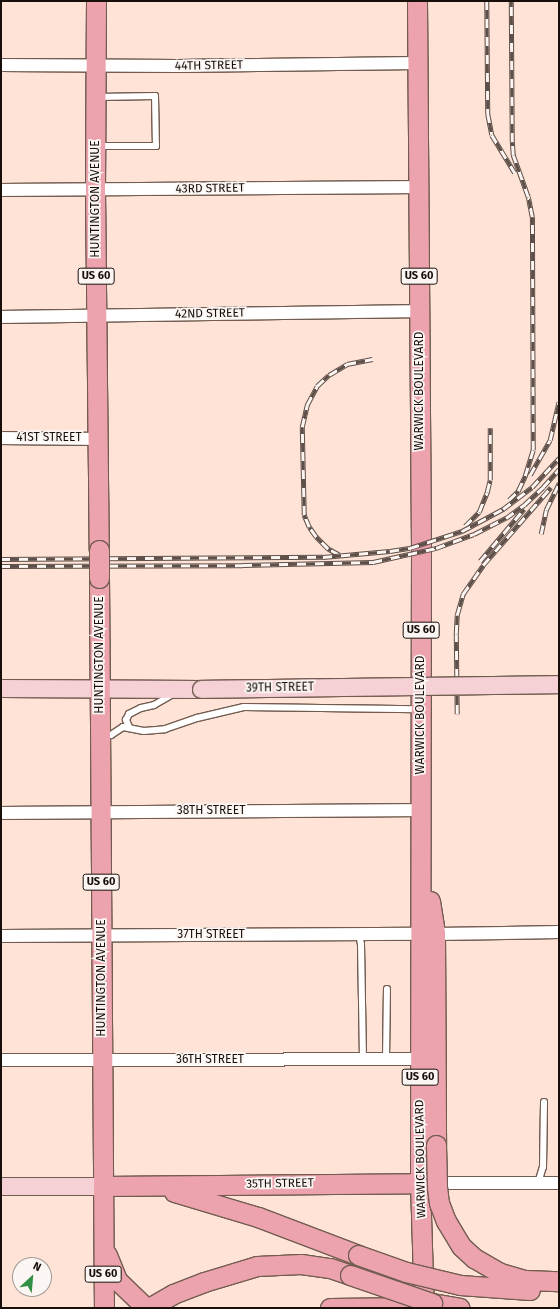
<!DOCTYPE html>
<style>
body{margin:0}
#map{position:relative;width:560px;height:1309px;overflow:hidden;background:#fee3d6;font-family:"Fira Sans",sans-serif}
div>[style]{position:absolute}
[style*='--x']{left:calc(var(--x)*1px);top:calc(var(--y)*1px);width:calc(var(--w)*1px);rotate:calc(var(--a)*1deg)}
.roads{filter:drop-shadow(1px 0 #725c50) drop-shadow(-1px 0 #725c50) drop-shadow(0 1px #725c50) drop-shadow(0 -1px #725c50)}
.lane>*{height:6px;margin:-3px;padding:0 3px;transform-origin:3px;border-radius:3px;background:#fff}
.street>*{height:12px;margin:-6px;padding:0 6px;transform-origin:6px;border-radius:6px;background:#fff}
.secondary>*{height:17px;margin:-8.5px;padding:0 8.5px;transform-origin:8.5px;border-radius:8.5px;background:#f5d1d6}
.primary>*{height:19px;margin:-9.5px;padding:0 9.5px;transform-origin:9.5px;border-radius:9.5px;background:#eca3ae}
.rail>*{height:4.5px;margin-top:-2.25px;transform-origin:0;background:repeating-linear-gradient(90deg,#fbf6f3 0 9px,#5e5049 0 18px);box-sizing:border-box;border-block:1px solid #5e5049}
.bridges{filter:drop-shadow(1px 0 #725c50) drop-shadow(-1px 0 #725c50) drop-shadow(0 1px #725c50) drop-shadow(0 -1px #725c50)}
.secondary-bridge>*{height:17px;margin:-8.5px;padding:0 8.5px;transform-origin:8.5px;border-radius:8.5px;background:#f5d1d6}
.primary-bridge>*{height:19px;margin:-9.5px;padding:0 9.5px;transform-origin:9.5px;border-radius:9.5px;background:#eca3ae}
span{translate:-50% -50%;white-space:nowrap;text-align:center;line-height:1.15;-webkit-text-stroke:3.5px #fbf6f3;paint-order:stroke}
.shield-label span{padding:1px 3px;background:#fbf6f3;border:1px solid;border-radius:3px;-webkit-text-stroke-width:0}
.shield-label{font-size:11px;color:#180f0b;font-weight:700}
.street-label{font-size:12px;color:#180f0b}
.frame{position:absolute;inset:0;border:2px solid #180f0b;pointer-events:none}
.north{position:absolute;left:12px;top:1257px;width:40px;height:40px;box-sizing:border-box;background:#fbf6f3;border:1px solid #a09a96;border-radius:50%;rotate:26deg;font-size:11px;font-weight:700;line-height:16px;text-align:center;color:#180f0b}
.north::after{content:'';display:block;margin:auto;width:14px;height:18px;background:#309043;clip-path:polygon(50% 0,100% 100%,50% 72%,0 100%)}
</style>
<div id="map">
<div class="roads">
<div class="lane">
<div style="--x:97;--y:97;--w:58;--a:-1"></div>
<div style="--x:155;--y:96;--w:50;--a:88.9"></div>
<div style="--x:156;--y:146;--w:59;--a:180"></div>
<div style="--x:129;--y:727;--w:8;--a:-113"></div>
<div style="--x:126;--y:720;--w:7;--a:-63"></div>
<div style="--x:129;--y:714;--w:13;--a:-27"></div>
<div style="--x:141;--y:708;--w:13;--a:-13"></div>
<div style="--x:154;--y:705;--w:24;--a:-30"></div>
<div style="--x:102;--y:735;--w:9;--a:0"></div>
<div style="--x:111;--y:735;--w:14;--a:-34"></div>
<div style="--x:123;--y:727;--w:21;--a:11"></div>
<div style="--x:144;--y:731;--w:21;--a:-5"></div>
<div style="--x:165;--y:729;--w:34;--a:-19"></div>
<div style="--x:197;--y:718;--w:48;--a:-13.2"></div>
<div style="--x:244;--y:707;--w:174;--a:0.7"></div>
<div style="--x:359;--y:934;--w:10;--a:79"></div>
<div style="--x:361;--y:944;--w:115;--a:89"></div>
<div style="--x:386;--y:1059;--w:70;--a:-89.2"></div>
<div style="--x:538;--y:1183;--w:17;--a:-73"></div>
<div style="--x:543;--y:1167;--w:65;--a:-89.1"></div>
</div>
<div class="street">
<div style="--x:1;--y:65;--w:177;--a:0.3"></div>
<div style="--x:178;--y:66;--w:240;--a:-0.7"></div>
<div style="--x:1;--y:190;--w:417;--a:-0.4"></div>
<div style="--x:1;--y:317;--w:418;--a:-0.8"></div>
<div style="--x:1;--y:438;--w:97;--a:0.6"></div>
<div style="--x:1;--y:813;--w:420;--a:-0.4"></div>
<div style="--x:435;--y:934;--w:124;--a:-0.9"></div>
<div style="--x:1;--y:936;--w:420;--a:-0.3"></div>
<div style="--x:1;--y:1060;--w:419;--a:-0.1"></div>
<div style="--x:430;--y:1183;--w:129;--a:0"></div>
</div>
<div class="secondary">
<div style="--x:1;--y:688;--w:200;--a:0.3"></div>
<div style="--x:1;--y:1186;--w:102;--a:0"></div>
</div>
<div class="primary">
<div style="--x:96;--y:1;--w:189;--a:90.3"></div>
<div style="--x:95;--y:190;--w:360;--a:89.4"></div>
<div style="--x:417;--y:1;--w:544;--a:89.58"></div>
<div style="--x:421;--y:545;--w:638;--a:90.09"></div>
<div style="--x:420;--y:1183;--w:125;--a:88.2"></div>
<div style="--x:99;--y:578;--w:730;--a:89.61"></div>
<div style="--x:430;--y:901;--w:33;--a:81"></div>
<div style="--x:435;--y:934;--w:211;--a:89.7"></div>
<div style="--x:103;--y:1186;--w:317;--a:-0.5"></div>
<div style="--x:174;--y:1192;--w:88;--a:16.6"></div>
<div style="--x:258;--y:1217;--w:107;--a:20.8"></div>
<div style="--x:107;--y:1255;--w:27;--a:68"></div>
<div style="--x:117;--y:1280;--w:40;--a:44"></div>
<div style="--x:432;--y:1303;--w:28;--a:10"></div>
<div style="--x:149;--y:1308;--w:28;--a:-30"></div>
<div style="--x:173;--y:1294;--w:33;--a:-21"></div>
<div style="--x:204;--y:1282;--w:55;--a:-16.8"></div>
<div style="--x:257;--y:1266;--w:44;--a:-2.6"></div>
<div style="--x:301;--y:1264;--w:29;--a:8"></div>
<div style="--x:330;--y:1268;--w:21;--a:19"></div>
<div style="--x:330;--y:1308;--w:94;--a:-0.6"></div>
</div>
</div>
<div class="rail">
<div style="--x:487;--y:1;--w:113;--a:89.5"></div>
<div style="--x:488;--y:114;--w:21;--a:79"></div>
<div style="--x:492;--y:135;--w:44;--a:58.8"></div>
<div style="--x:530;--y:475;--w:40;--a:-60.3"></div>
<div style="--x:550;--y:440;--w:39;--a:-77"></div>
<div style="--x:509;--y:500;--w:13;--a:-45"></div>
<div style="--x:518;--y:491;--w:17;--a:-65"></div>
<div style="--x:525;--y:476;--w:27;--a:-73"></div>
<div style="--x:533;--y:450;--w:233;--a:-90.2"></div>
<div style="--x:532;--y:217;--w:20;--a:-101"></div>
<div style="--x:528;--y:197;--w:45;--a:-109.7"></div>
<div style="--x:513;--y:155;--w:13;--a:-94"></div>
<div style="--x:512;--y:142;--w:141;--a:-90.4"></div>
<div style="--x:465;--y:526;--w:20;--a:-45"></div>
<div style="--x:479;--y:512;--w:22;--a:-68"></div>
<div style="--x:487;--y:492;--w:12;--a:-76"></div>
<div style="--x:490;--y:480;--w:52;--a:-90"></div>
<div style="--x:541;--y:534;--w:25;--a:-78"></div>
<div style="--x:546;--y:510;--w:30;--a:-64"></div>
<div style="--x:339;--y:555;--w:13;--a:-151"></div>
<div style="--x:328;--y:549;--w:17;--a:-135"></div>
<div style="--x:316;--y:537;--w:12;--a:-125"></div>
<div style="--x:309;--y:527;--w:13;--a:-113"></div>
<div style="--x:304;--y:515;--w:88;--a:-91.3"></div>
<div style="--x:302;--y:427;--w:23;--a:-77"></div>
<div style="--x:307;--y:405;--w:21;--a:-62"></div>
<div style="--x:317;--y:386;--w:16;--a:-43"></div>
<div style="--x:329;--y:375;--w:21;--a:-31"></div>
<div style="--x:347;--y:364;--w:26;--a:-11"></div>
<div style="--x:1;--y:559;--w:322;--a:-0.4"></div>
<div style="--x:323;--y:557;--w:67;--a:-5.1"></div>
<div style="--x:390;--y:551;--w:20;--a:-9"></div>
<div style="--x:410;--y:548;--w:55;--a:-18.1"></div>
<div style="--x:462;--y:531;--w:47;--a:-28.2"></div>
<div style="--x:503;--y:509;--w:36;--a:-37"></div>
<div style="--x:532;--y:487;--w:40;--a:-47"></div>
<div style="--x:480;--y:561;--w:68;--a:-49.8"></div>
<div style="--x:1;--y:566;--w:242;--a:-0.2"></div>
<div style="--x:243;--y:565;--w:130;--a:-1.3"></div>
<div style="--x:373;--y:562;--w:65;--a:-12.5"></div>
<div style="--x:436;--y:548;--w:40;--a:-20.2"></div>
<div style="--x:474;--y:534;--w:36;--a:-27"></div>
<div style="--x:506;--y:518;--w:22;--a:-36"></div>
<div style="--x:524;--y:505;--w:26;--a:-43"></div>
<div style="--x:543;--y:487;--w:24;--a:-48"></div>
<div style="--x:457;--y:714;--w:80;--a:-90.7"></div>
<div style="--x:456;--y:634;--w:19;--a:-87"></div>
<div style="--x:457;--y:615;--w:22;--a:-74"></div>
<div style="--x:463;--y:594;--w:35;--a:-55"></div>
<div style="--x:483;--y:565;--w:103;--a:-48.9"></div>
</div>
<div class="bridges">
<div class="secondary-bridge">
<div style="--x:201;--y:689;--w:358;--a:-0.8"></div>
</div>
<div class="primary-bridge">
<div style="--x:99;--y:550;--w:28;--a:90"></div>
<div style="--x:436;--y:1145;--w:42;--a:88.6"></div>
<div style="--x:437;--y:1187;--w:16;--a:83"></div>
<div style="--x:439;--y:1203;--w:19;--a:69"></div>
<div style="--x:446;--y:1221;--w:29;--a:59"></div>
<div style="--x:461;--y:1246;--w:18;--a:43"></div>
<div style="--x:474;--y:1258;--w:30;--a:30"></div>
<div style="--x:500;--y:1273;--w:26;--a:16"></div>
<div style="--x:525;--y:1280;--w:34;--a:2"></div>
<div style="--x:358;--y:1255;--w:51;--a:19.5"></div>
<div style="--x:406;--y:1272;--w:56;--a:13.5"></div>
<div style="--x:460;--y:1285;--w:70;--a:4.1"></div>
<div style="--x:350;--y:1275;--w:87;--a:18.9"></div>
</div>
</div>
<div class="shield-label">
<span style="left:96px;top:276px">US 60</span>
<span style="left:419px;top:276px">US 60</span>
<span style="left:421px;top:630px">US 60</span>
<span style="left:101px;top:882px">US 60</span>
<span style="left:420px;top:1077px">US 60</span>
<span style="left:103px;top:1274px">US 60</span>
</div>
<div class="street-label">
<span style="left:209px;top:66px;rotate:-1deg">44TH STREET</span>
<span style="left:210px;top:189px;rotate:-1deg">43RD STREET</span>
<span style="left:96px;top:199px;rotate:-90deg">HUNTINGTON AVENUE</span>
<span style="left:210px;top:314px;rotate:-1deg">42ND STREET</span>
<span style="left:420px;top:391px;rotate:-90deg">WARWICK BOULEVARD</span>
<span style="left:49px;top:438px">41ST STREET</span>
<span style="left:100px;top:655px;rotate:-90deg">HUNTINGTON AVENUE</span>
<span style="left:280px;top:688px;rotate:-1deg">39TH STREET</span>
<span style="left:421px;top:715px;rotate:-90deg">WARWICK BOULEVARD</span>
<span style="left:211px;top:811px">38TH STREET</span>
<span style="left:211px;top:935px">37TH STREET</span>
<span style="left:102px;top:978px;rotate:-90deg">HUNTINGTON AVENUE</span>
<span style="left:210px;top:1060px">36TH STREET</span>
<span style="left:421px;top:1159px;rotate:-91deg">WARWICK BOULEVARD</span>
<span style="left:280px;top:1184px;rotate:-1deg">35TH STREET</span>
</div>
<div class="frame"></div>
<div class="north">N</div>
</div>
